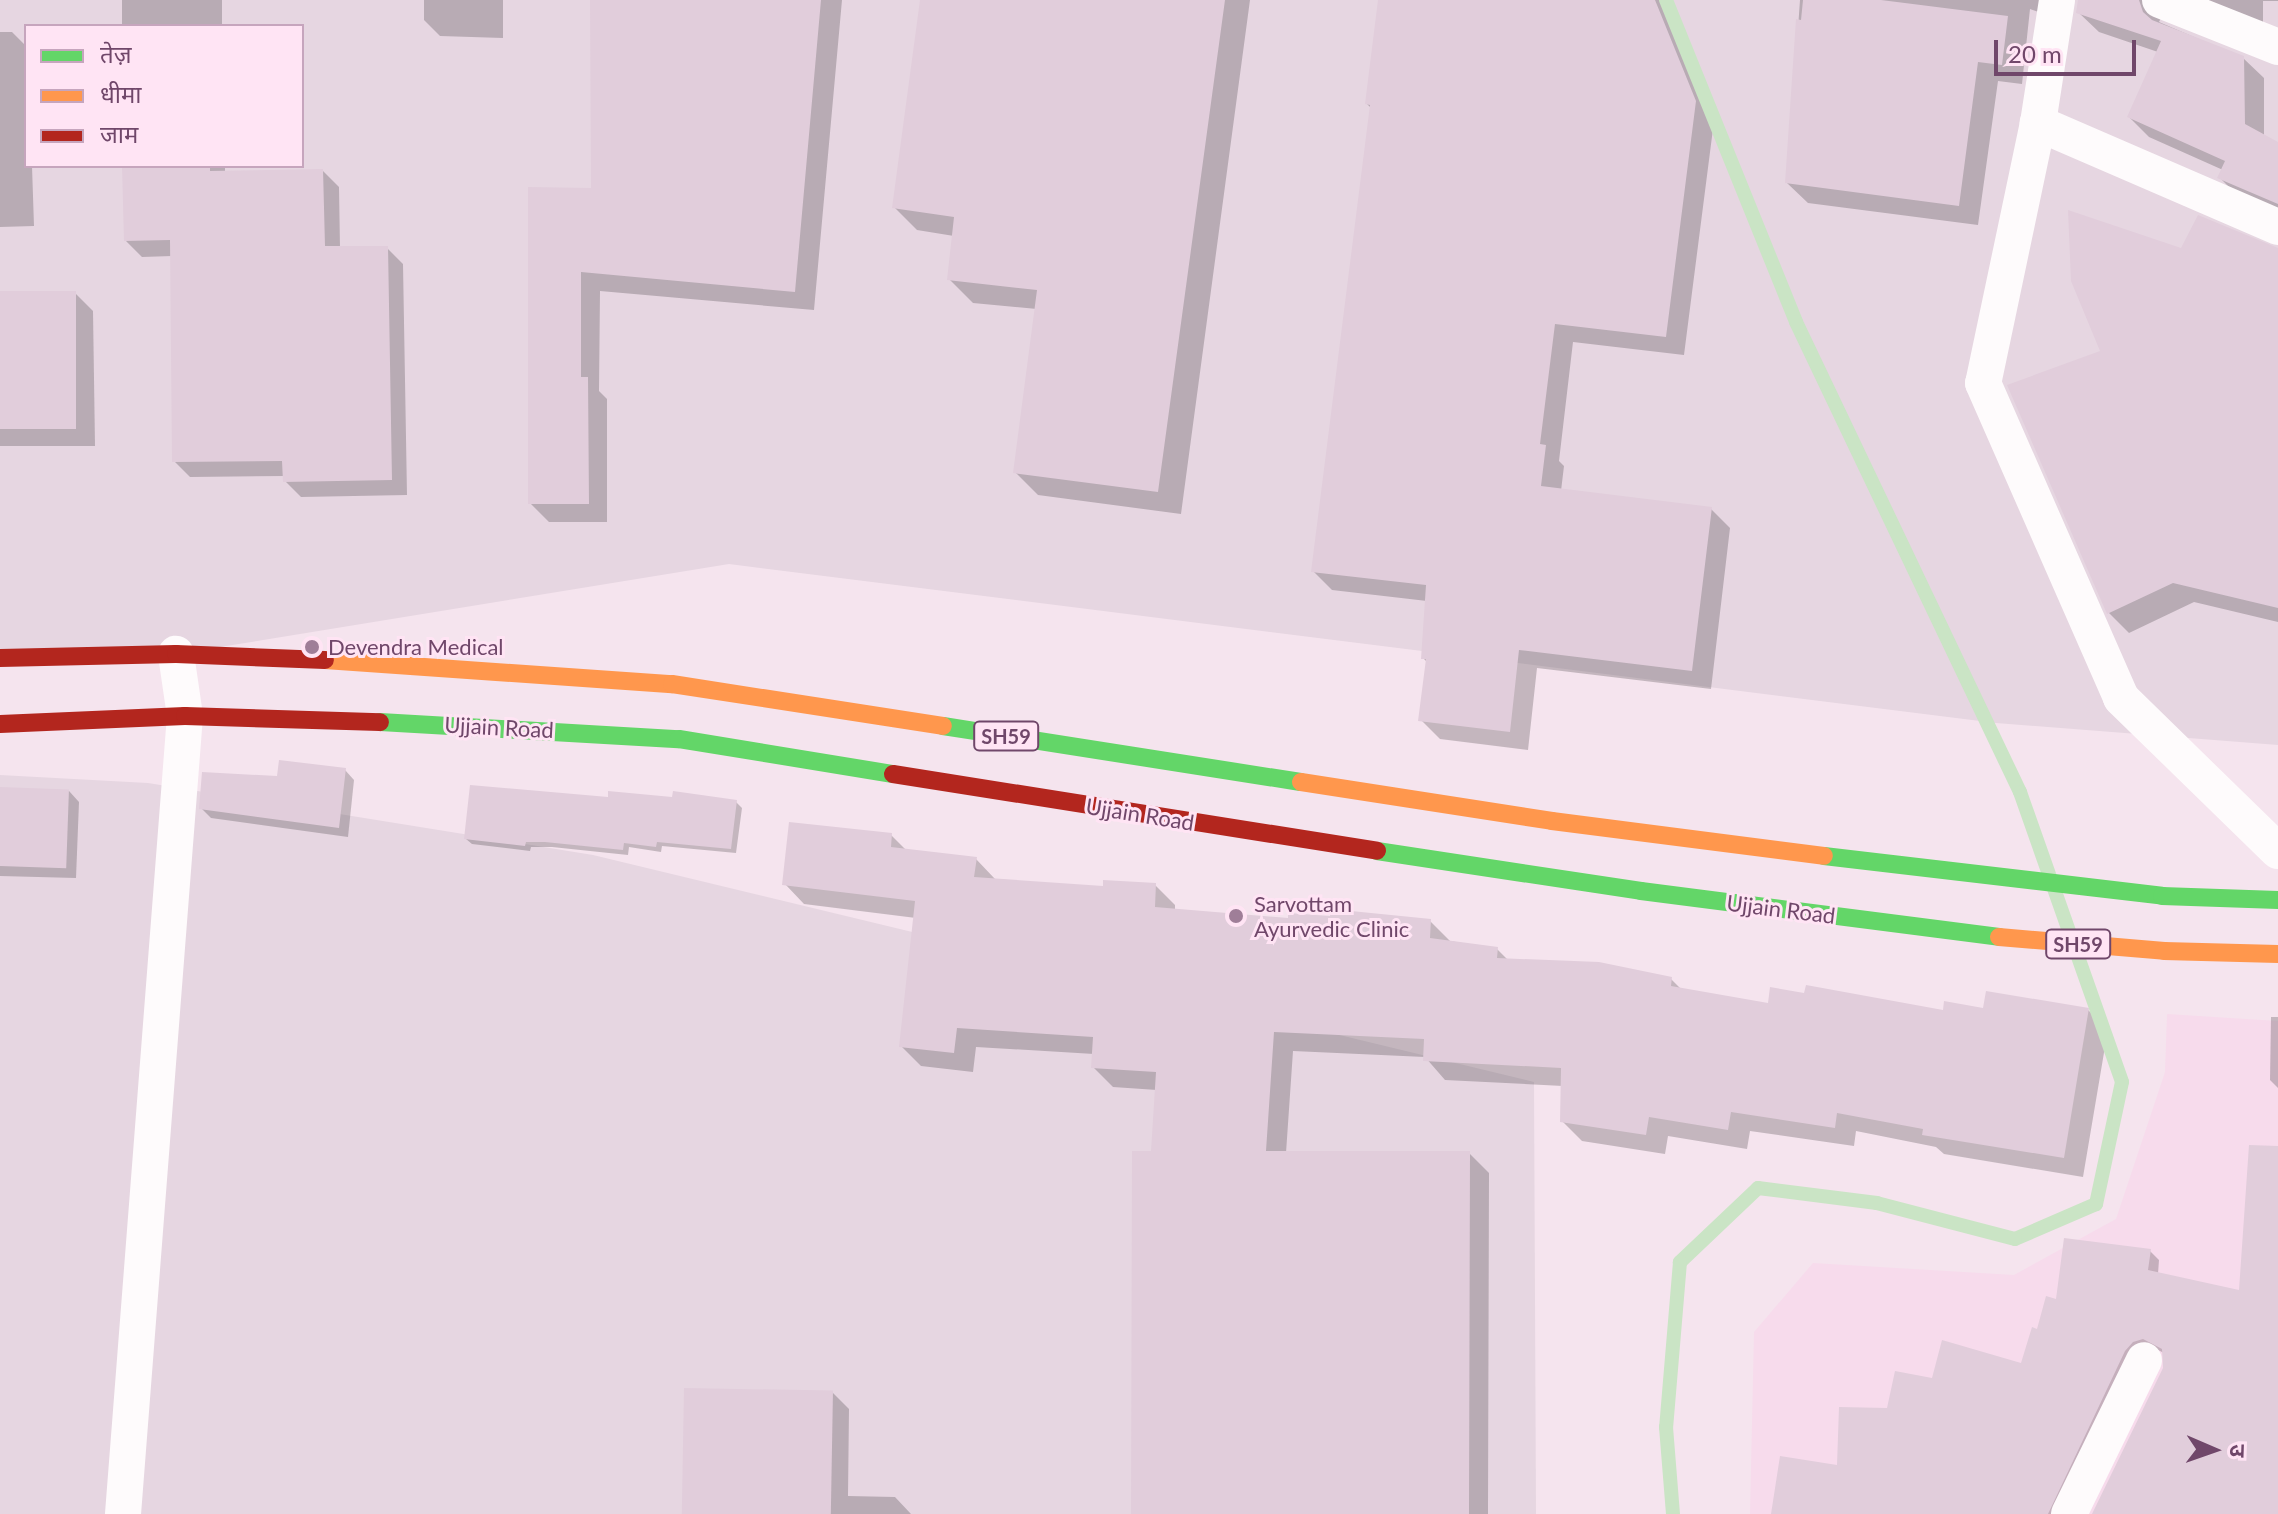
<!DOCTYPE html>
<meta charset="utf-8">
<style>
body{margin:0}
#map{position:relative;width:2278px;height:1514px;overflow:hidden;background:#f5e4ee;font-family:Lato,"Noto Sans Devanagari",sans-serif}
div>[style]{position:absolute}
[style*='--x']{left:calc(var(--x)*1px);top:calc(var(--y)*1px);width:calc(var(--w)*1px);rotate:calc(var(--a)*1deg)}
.residential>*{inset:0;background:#f7dbec}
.industrial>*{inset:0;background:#e6d6e1}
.shadow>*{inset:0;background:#0003;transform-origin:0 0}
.stream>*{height:14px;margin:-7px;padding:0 7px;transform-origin:7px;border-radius:7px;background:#cae4c5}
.building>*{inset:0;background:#e1cddb;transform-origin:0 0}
.street>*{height:36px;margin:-18px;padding:0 18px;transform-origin:18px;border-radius:18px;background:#fefbfc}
.fast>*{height:18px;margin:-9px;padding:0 9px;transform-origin:9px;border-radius:9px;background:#63d668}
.slow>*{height:18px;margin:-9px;padding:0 9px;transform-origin:9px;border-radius:9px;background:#ff974d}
.jam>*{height:18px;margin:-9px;padding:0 9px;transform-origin:9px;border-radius:9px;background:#b3261e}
.dots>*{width:22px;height:22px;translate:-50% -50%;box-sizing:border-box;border:4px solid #ffe4f4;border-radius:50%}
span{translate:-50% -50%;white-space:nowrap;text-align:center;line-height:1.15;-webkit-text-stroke:6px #ffe4f4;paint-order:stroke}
.shield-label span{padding:2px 6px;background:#ffe4f4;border:2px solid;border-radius:6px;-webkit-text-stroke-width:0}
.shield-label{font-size:20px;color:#70476a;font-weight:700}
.poi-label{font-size:22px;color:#70476a}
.left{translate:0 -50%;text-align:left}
.street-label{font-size:22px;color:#70476a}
.legend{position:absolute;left:24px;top:24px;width:280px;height:144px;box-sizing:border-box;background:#ffe4f4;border:2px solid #c6a5bd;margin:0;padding:10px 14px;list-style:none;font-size:24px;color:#70476a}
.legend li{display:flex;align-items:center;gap:16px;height:40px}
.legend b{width:40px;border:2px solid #c6a5bd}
.north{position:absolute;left:2174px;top:1410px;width:80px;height:80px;-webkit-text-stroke:6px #ffe4f4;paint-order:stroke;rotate:92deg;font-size:22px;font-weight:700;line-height:32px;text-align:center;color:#70476a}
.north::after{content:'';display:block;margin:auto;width:28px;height:36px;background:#70476a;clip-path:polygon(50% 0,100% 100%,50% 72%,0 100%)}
.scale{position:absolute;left:1994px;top:40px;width:142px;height:36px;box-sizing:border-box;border:4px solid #70476a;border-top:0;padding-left:10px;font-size:24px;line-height:28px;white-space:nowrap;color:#70476a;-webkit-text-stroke:6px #ffe4f4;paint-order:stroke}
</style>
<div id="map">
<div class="residential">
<div style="clip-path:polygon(2167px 1014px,2278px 1021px,2278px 1514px,1750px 1514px,1754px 1332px,1813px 1263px,2014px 1275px,2116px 1219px,2165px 1072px)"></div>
</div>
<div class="industrial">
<div style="clip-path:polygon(evenodd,0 0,2278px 0,2278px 745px,1996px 723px,729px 564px,220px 647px,0 652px,0 0,26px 26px,302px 26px,302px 166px,26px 166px,26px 26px)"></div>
<div style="clip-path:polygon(0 775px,148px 783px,593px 855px,1534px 1082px,1536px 1514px,0 1514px)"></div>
</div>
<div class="shadow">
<div style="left:122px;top:0;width:100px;height:26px"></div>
<div style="clip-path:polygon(424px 0,503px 0,503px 38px,440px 36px,424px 20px)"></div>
<div style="clip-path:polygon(623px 0,842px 0,814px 310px,600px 291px,599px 391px,607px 399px,607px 522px,549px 522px,530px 503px,593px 190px)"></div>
<div style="clip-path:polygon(922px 0,1250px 0,1181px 514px,1038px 495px,1015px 472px,1037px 309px,973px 303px,950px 280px,954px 236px,917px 230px,894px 207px)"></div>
<div style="clip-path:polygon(1380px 0,1665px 0,1714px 121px,1684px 355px,1573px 342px,1559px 461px,1564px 466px,1561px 491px,1711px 509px,1730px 528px,1711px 689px,1537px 668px,1528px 750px,1440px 739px,1421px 720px,1428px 663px,1423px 658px,1427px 601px,1332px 590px,1313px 571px,1371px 108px,1367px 104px)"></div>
<div style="clip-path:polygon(1800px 0,2072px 0,2056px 18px,2030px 9px,2022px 84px,1998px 81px,1978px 225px,1808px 203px,1787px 183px)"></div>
<div style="clip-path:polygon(2079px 0,2188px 0,2168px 3px,2159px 22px,2243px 58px,2264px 78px,2264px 137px,2278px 144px,2278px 214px,2239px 197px,2219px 177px,2223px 170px,2149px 137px,2129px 117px,2158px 52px,2099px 32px,2078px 12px)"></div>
<div style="clip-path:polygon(2190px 0,2278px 0,2278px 1px,2263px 1px,2263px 29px)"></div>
<div style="clip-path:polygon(0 32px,12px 32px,26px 46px,26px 166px,32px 166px,34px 226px,0 227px)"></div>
<div style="clip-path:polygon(125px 166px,225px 166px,225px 173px,323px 171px,339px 187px,340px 248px,387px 248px,403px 264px,407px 495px,301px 497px,285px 481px,285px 476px,190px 477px,174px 461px,172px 256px,142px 257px,126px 241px)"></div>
<div style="clip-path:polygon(2278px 249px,2278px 622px,2194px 602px,2129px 633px,2109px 613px,2103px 352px,2182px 251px)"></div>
<div style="clip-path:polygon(0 293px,75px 293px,93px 311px,95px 446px,0 446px)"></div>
<div style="clip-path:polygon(345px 770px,354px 780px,348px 837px,211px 818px,201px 808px,279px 779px)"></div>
<div style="clip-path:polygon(0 789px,69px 791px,79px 802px,76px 878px,0 876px)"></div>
<div style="clip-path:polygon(609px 799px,736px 802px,742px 808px,736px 853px,662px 846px,661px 852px,629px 847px,628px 855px,552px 847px,531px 847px,530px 851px,472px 844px,466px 839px)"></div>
<div style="clip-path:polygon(891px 835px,907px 851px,976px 859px,995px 879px,1105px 888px,1155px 885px,1175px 905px,1175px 911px,1290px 920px,1430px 921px,1450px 941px,1497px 949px,1508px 960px,1671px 979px,1682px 990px,1769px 1005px,1944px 1012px,2088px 1010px,2108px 1029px,2083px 1177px,1944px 1154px,1936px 1147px,1856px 1131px,1854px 1146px,1750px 1131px,1747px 1149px,1668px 1136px,1665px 1154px,1582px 1141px,1562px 1121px,1563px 1086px,1445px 1080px,1425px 1057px,1293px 1051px,1286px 1153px,1469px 1153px,1489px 1173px,1488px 1514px,1133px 1514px,1157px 1090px,1113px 1087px,1093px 1067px,1094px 1054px,976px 1047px,973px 1072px,921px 1066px,901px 1046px,916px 918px,804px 904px,785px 884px)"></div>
<div style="clip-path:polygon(2271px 1017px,2278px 1017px,2278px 1088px,2270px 1080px)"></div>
<div style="clip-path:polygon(2278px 1212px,2278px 1514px,2095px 1514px,2165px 1370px,2164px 1353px,2154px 1348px,2059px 1514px,1773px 1514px,1839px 1467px,1889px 1410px,1933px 1381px,2022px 1365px,2058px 1302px,2150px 1251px,2159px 1260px,2158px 1274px,2241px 1293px)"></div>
<div style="clip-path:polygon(832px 1392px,849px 1409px,848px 1496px,895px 1497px,911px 1514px,684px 1514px)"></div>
</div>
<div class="stream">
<div style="--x:1666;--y:0;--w:347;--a:68"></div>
<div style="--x:1796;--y:322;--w:521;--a:64.52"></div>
<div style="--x:2020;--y:792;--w:307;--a:70.6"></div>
<div style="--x:2122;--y:1082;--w:125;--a:102"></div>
<div style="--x:2096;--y:1204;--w:88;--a:156.6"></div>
<div style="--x:2015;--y:1239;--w:143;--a:-165.4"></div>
<div style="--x:1877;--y:1203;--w:120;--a:-172.8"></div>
<div style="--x:1758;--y:1188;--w:108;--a:136.5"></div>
<div style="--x:1680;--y:1262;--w:166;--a:94.8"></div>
<div style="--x:1666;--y:1427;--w:87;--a:85.4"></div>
</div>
<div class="building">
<div style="clip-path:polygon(590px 0,821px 0,795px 292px,581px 272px,581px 377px,588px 377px,589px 504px,528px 504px,528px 187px,591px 188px)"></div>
<div style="clip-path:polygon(920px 0,1225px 0,1158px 492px,1013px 473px,1037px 290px,947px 280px,954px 217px,892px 208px)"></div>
<div style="clip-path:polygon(1378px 0,1655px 0,1696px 101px,1666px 337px,1555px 324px,1540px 444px,1546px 445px,1541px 486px,1712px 507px,1692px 671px,1519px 650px,1510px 732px,1418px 721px,1426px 659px,1421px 659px,1426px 585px,1311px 572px,1370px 105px,1365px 104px)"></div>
<div style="clip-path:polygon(1803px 0,1881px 0,2008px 16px,2002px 65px,1978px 62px,1959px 206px,1785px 183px,1796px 19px,1801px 20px)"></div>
<div style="clip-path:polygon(2078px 0,2139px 0,2143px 12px,2152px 20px,2244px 56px,2245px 124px,2278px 142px,2278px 204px,2217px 178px,2225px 161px,2127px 117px,2161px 41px,2076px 13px)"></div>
<div style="clip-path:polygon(122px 166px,210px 166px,210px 171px,323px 169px,325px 246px,388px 246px,392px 480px,283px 482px,282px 461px,172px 462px,170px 240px,124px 241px)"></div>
<div style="clip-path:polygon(2068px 210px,2181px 248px,2198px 215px,2278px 248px,2278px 608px,2173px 583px,2107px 614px,2007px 385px,2100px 351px,2071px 281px)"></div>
<div style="left:0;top:291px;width:76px;height:138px"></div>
<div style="clip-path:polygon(279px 760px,346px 768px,339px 828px,199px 809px,202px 772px,277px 776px)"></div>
<div style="clip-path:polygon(470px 785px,608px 797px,608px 791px,672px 797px,673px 791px,737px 800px,731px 849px,657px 842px,656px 847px,624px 843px,623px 850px,545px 842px,526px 842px,525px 846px,464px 839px)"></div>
<div style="left:0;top:787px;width:69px;height:79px;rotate:2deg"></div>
<div style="clip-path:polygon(789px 822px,892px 833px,891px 847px,977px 857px,974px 877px,1103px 886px,1103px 880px,1156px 883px,1155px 907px,1288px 918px,1288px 913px,1330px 916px,1331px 909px,1431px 919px,1430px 938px,1498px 947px,1497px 958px,1599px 962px,1672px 977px,1671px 986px,1768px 1003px,1770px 987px,1804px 993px,1806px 985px,1943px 1010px,1944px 1001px,1983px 1008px,1986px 991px,2089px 1008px,2064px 1158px,1922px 1135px,1923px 1129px,1837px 1113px,1835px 1128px,1731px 1112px,1728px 1130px,1649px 1117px,1646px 1135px,1560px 1122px,1561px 1068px,1423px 1061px,1424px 1039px,1274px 1032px,1266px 1151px,1470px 1151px,1469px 1514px,1131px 1514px,1132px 1151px,1151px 1151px,1156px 1072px,1091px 1068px,1093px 1037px,957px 1028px,954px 1053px,899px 1047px,915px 901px,782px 885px)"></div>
<div style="clip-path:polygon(2249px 1145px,2278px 1146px,2278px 1514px,2092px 1514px,2163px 1368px,2162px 1349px,2143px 1339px,2133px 1342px,2125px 1351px,2048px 1514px,1771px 1514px,1780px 1456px,1837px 1465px,1839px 1407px,1887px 1408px,1895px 1371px,1932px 1378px,1942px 1340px,2021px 1363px,2032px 1327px,2037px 1329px,2046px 1296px,2056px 1299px,2064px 1238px,2151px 1249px,2148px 1270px,2239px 1290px)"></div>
<div style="left:684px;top:1388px;width:149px;height:126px;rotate:1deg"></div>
</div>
<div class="street">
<div style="--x:2160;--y:0;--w:127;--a:21.7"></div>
<div style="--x:2038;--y:123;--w:124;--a:-81.2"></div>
<div style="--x:2278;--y:227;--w:262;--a:-156.6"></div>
<div style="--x:2038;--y:123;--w:266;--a:101.9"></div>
<div style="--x:1983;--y:383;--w:344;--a:66.3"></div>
<div style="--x:2121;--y:698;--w:219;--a:44.3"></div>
<div style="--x:123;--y:1514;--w:800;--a:-85.56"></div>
<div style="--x:185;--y:716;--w:63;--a:-98.3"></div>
<div style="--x:2069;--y:1514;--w:171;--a:-64"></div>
</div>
<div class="fast">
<div style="--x:380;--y:722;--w:299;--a:3.3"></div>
<div style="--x:679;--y:739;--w:217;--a:9.3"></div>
<div style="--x:943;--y:726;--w:362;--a:8.9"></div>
<div style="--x:1377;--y:851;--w:267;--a:8.6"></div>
<div style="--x:1641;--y:891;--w:361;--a:7.3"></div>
<div style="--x:1824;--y:856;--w:340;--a:6.7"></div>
<div style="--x:2162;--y:896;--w:116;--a:2"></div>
</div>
<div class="slow">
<div style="--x:325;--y:660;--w:348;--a:4"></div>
<div style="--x:672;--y:684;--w:274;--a:8.8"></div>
<div style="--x:1301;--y:782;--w:254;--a:8.8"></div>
<div style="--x:1552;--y:821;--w:274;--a:7.3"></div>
<div style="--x:1999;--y:937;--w:166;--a:4.8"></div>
<div style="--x:2164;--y:951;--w:114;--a:1.5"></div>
</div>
<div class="jam">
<div style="--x:0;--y:658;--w:176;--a:-1.3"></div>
<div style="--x:176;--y:654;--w:149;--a:2.3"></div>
<div style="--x:0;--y:724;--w:185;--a:-2.5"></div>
<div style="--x:185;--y:716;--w:195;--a:1.8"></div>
<div style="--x:893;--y:774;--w:490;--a:9"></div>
</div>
<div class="dots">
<div style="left:312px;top:647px;background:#9f7e98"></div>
<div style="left:1236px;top:916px;background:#9f7e98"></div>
</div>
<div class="shield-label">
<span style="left:1006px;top:736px">SH59</span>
<span style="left:2078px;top:944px">SH59</span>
</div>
<div class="poi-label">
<span class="left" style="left:328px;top:647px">Devendra Medical</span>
<span class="left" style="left:1254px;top:916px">Sarvottam<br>Ayurvedic Clinic</span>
</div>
<div class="street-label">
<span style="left:499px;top:727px;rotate:3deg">Ujjain Road</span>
<span style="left:1140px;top:814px;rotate:9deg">Ujjain Road</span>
<span style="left:1781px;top:909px;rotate:7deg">Ujjain Road</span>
</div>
<ul class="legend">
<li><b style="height:10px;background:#63d668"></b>तेज़</li>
<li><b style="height:10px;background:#ff974d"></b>धीमा</li>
<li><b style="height:10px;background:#b3261e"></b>जाम</li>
</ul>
<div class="north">उ</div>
<div class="scale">20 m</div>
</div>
